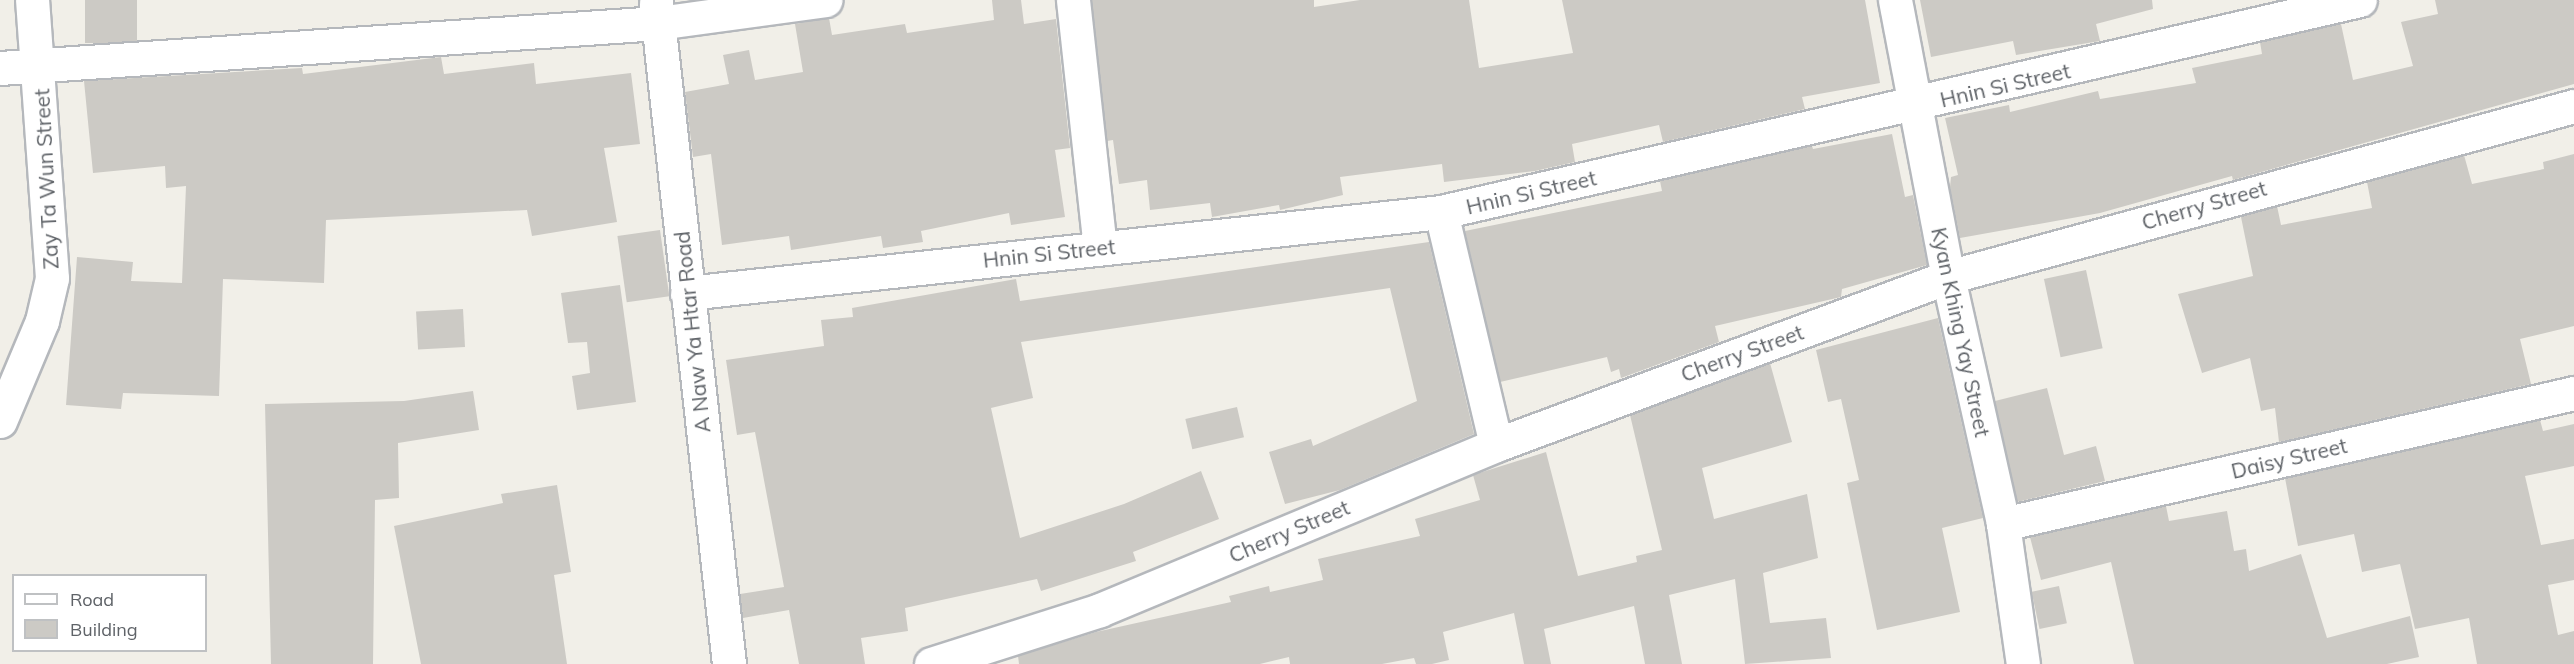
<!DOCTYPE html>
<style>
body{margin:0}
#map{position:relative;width:2574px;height:664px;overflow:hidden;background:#f1efe8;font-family:Mulish,sans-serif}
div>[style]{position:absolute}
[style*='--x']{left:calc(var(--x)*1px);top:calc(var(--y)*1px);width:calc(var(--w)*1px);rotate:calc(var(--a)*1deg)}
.building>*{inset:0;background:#cccac5;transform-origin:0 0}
.roads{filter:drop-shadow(2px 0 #b5b8bc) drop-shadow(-2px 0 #b5b8bc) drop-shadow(0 2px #b5b8bc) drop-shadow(0 -2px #b5b8bc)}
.minor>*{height:33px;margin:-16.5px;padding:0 16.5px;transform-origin:16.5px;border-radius:16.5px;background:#fff}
span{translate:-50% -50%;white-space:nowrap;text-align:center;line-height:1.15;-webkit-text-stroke:5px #fff;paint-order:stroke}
.street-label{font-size:21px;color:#5f6368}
.legend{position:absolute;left:12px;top:574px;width:195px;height:78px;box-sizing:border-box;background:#fff;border:2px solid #bfc1c3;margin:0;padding:8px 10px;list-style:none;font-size:18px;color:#5f6368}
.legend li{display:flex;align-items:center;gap:12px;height:30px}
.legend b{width:30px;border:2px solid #bfc1c3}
</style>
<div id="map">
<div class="building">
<div style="left:85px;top:0;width:52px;height:43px"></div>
<div style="clip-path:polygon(992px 0,1021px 0,1024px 24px,1056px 19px,1070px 148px,1055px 150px,1065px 217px,1011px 225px,1009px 213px,921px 231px,923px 242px,883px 248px,881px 236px,791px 250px,789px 236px,722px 245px,711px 154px,693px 157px,685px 92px,729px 84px,723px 55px,749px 50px,755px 80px,803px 72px,795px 24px,829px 18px,832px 35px,905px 24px,907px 33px,994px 20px)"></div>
<div style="clip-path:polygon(1092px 0,1314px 0,1314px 7px,1360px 0,1469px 0,1479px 68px,1573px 53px,1562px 0,1865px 0,1880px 83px,1802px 97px,1805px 109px,1663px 142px,1659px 125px,1572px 144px,1575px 162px,1535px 171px,1444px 182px,1442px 164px,1340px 177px,1343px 195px,1280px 210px,1279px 205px,1212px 217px,1210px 203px,1150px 210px,1147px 180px,1119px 184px,1113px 140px,1107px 141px)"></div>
<div style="clip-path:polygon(1920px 0,2152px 0,2153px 9px,2096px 24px,2100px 41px,2016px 55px,2013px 41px,1931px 57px)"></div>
<div style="clip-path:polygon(2435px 0,2574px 0,2574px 84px,2233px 180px,2232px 176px,2100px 213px,1960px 238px,1950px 187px,1951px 177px,1958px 175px,1945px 118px,2009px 105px,2010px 112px,2098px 91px,2100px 99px,2196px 83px,2192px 68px,2262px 54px,2260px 42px,2341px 24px,2353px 80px,2413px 66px,2401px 22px,2438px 14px)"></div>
<div style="clip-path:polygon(441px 57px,444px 74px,534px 63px,536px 84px,631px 73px,640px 144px,604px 148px,617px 222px,532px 236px,527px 210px,326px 220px,324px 283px,223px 279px,219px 396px,123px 393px,121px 409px,66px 405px,77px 257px,133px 262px,131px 281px,182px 283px,186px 186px,166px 188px,165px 166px,93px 173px,84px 81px,302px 68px,303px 74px)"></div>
<div style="clip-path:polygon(1892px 134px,1905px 197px,1913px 195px,1927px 265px,1842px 289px,1841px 297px,1715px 326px,1719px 342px,1621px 378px,1619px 369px,1611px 372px,1607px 357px,1500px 382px,1465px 231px,1662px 191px,1660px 181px,1812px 146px,1813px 149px)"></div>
<div style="clip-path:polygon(2574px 154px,2574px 326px,2520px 339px,2531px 384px,2279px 442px,2275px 408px,2261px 411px,2250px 358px,2202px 373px,2178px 294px,2253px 276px,2241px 217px,2277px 206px,2281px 225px,2372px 208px,2367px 182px,2464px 155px,2472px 184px,2544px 169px,2543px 162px)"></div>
<div style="left:660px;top:230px;width:67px;height:43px;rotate:82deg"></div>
<div style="clip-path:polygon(1429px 242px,1474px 434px,1340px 490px,1285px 504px,1269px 452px,1311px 439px,1313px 446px,1417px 401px,1390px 288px,1021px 342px,1033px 398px,991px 408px,1020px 538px,1124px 504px,1201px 471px,1219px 519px,1133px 552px,1136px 561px,1041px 591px,1037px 579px,905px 608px,908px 631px,861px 638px,865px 664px,799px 664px,789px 610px,743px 618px,740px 594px,784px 587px,755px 432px,737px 435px,726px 360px,824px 346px,821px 320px,853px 317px,852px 308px,1016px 279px,1020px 301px)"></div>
<div style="left:2086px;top:270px;width:80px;height:43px;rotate:78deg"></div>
<div style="clip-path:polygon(620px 285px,636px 402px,577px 410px,572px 376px,590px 373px,587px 342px,568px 343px,561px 293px)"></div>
<div style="left:463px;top:309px;width:38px;height:47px;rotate:87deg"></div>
<div style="clip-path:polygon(1938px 318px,1983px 518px,1942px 528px,1960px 612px,1877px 630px,1847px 483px,1859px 480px,1841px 399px,1828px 402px,1816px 350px)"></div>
<div style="clip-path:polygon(1770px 363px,1792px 442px,1702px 468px,1714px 519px,1807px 494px,1818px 558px,1763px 573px,1770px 623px,1826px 618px,1831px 658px,1745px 664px,1735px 579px,1669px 595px,1682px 664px,1645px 664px,1634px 606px,1544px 629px,1551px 664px,1524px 664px,1514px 613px,1443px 632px,1449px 660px,1432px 664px,1416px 664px,1414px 658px,1382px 664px,1290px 664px,1289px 657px,1260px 664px,1019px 664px,1018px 656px,1096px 632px,1231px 602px,1229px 596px,1269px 586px,1270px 592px,1323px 580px,1318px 559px,1420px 536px,1415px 519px,1480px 500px,1473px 475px,1546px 452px,1578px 576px,1637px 562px,1636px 556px,1662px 550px,1630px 415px)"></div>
<div style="clip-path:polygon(2047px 388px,2064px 455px,2096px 446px,2105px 481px,2017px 502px,1995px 401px)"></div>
<div style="clip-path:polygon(473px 391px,479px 430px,398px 443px,399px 498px,375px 500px,373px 664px,271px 664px,265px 404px,404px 401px)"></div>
<div style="left:1237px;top:407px;width:31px;height:53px;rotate:77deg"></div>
<div style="clip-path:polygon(2540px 420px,2543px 431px,2574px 424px,2574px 466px,2525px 476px,2541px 545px,2574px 539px,2574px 580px,2548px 585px,2558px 635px,2574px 631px,2574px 664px,2477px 664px,2469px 618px,2415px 629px,2400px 564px,2362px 572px,2354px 534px,2298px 546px,2285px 478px)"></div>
<div style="clip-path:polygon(557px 485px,571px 572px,554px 575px,567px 664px,421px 664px,394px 526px,503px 503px,501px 494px)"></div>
<div style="clip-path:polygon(2166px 506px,2169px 521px,2227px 511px,2234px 551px,2246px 549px,2249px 571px,2301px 554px,2327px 638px,2410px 616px,2419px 657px,2387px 664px,2134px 664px,2111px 562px,2041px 580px,2030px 537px)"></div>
<div style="left:2059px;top:586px;width:38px;height:28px;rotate:78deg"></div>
</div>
<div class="roads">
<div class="minor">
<div style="--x:1073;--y:0;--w:248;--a:83.8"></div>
<div style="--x:1895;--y:0;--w:282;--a:79.2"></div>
<div style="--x:1948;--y:277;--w:253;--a:77.4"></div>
<div style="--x:2003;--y:524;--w:141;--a:81.9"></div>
<div style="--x:656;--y:2;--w:666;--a:83.71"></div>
<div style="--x:0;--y:68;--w:660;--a:-3.91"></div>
<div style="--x:658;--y:23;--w:169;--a:-7.8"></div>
<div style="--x:1441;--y:212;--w:239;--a:76.7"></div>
<div style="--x:687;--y:293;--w:758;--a:-6.13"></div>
<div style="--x:1441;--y:212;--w:943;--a:-12.99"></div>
<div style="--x:0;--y:421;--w:108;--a:-67.2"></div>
<div style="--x:42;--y:321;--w:44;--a:-76.9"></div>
<div style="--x:52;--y:278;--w:279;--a:-94.1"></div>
<div style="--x:2003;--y:524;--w:586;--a:-12.92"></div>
<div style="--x:931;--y:664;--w:177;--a:-17.7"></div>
<div style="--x:1100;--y:610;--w:429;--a:-22.6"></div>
<div style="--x:1496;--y:445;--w:482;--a:-20.4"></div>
<div style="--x:1948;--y:277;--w:649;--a:-15.28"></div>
</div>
</div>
<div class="street-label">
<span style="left:2005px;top:85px;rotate:-13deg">Hnin Si Street</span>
<span style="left:46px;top:179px;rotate:-93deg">Zay Ta Wun Street</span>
<span style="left:1531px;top:192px;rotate:-13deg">Hnin Si Street</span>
<span style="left:2204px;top:205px;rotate:-16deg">Cherry Street</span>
<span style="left:1049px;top:253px;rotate:-6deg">Hnin Si Street</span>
<span style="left:692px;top:332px;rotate:-96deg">A Naw Ya Htar Road</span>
<span style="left:1961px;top:332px;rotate:78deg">Kyan Khing Yay Street</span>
<span style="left:1742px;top:353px;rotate:-20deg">Cherry Street</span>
<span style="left:2289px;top:458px;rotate:-13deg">Daisy Street</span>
<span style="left:1289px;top:531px;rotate:-23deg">Cherry Street</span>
</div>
<ul class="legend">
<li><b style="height:8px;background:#fff"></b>Road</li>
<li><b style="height:16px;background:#cccac5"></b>Building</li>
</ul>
</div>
